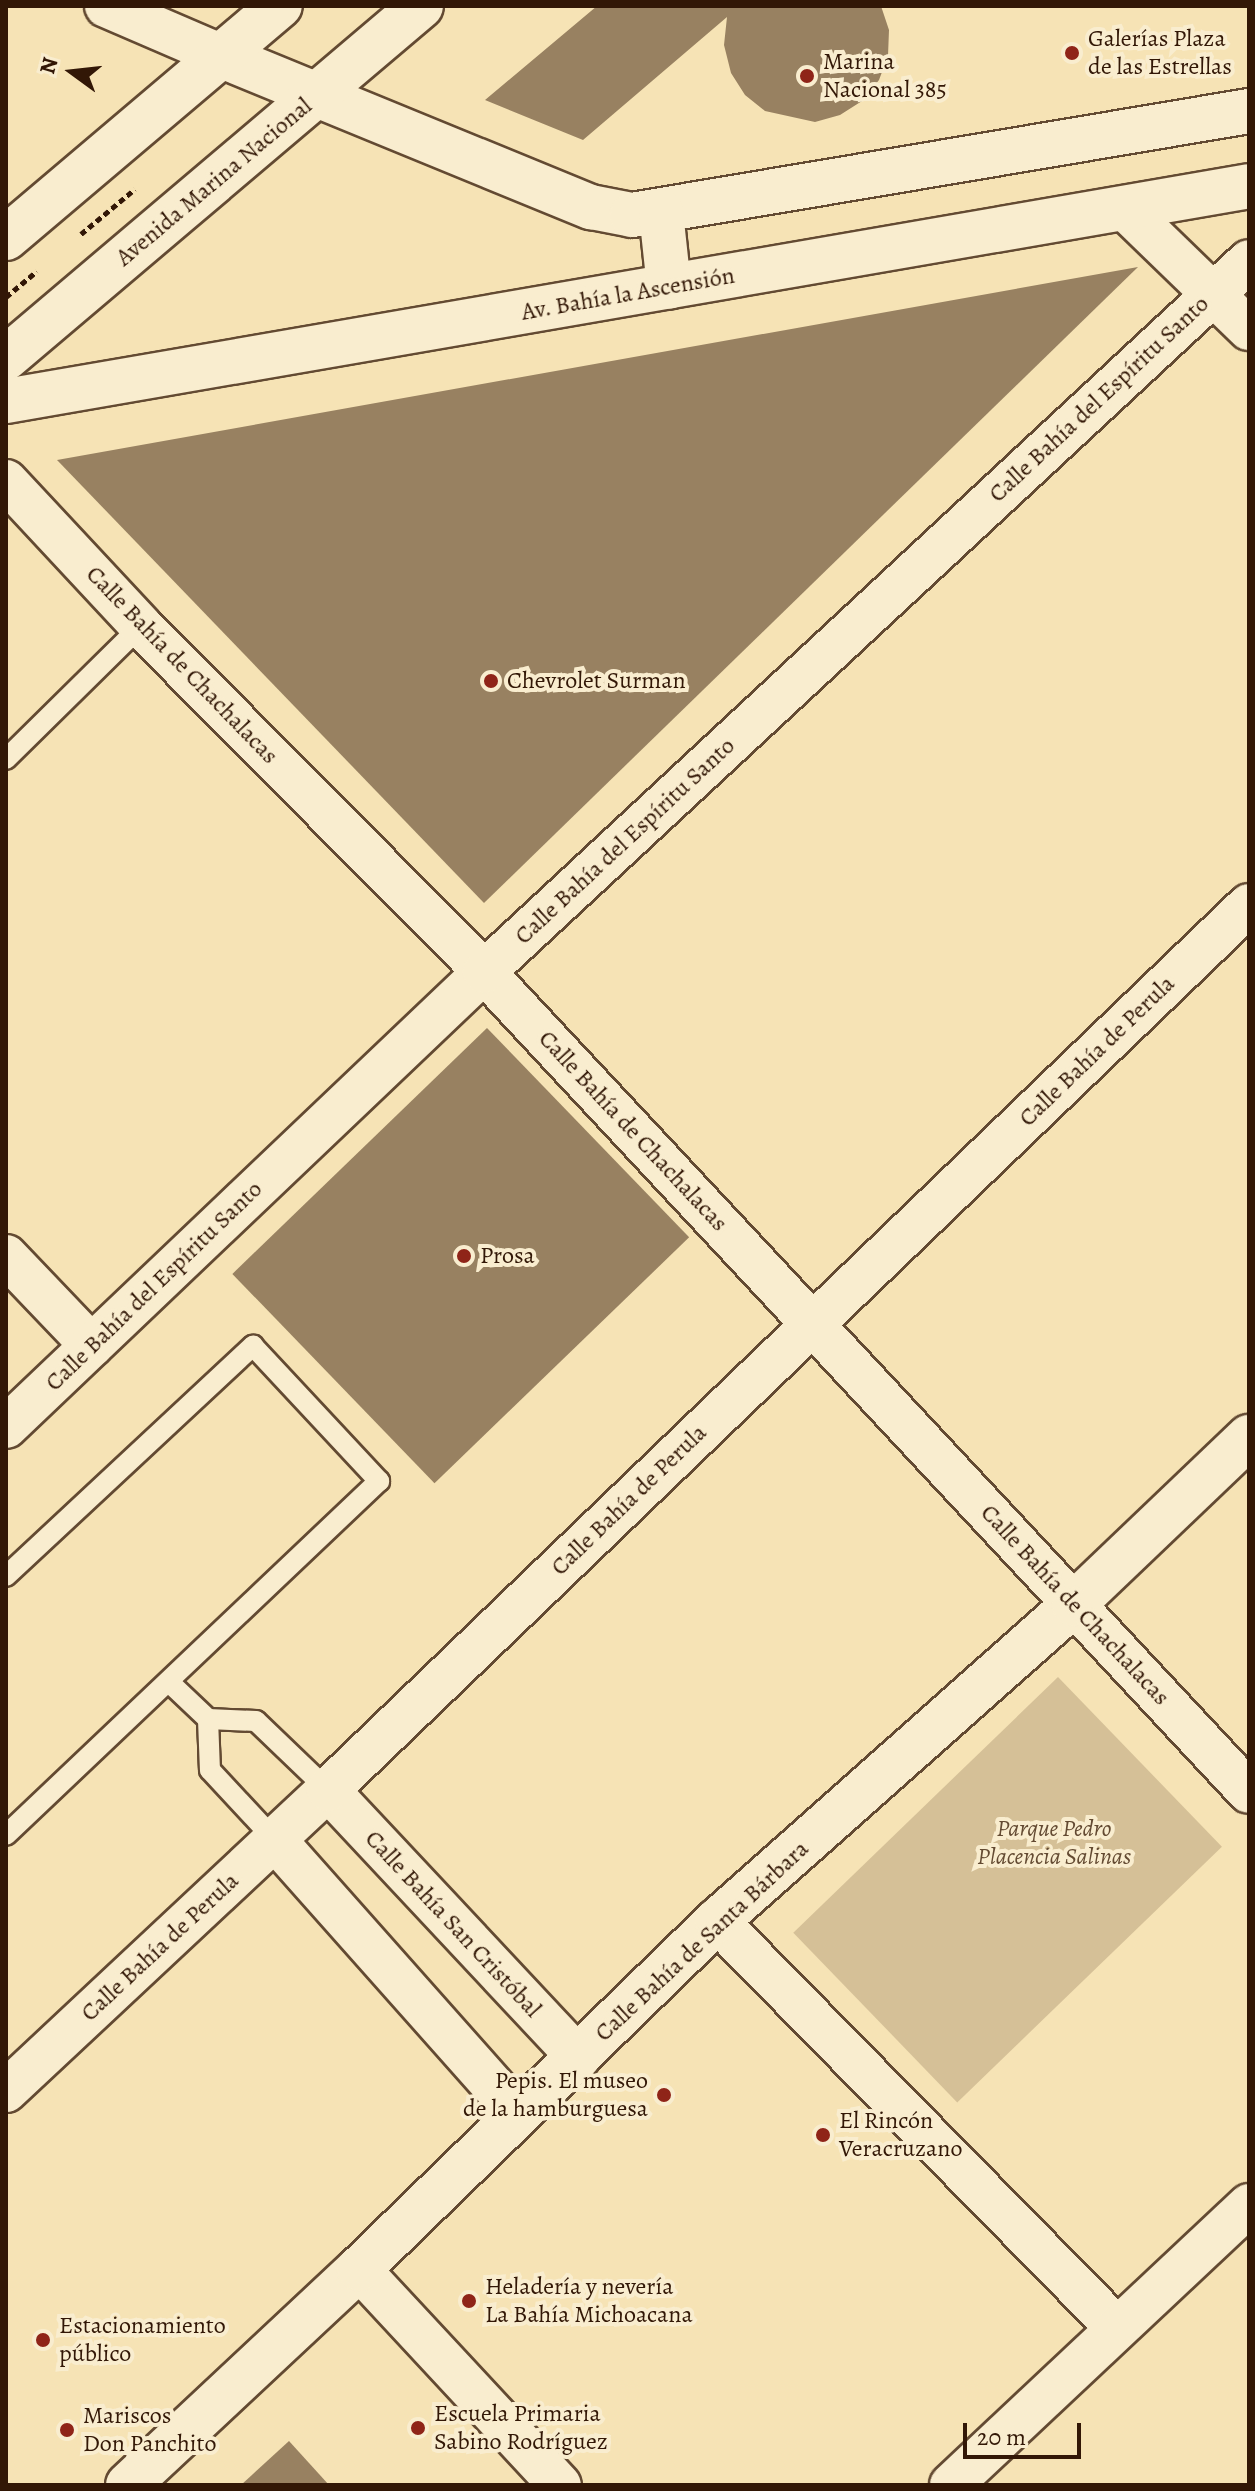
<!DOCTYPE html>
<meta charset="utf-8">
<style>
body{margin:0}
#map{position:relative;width:1255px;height:2491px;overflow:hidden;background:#f6e3b5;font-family:Alegreya,serif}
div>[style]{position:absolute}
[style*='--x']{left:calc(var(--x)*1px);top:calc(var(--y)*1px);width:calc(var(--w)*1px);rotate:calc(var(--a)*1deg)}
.green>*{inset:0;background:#d5c097;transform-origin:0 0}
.building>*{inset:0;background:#988161;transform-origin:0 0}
.path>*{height:5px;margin-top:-2.5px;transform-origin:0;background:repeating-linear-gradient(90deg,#321706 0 6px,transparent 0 10px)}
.roads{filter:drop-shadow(2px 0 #634a32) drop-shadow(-2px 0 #634a32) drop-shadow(0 2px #634a32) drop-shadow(0 -2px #634a32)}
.service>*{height:20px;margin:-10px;padding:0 10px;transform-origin:10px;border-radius:10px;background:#f9edcf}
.minor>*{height:42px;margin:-21px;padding:0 21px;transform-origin:21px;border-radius:21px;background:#f9edcf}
.tertiary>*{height:44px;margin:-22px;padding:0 22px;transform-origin:22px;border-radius:22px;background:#f9edcf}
.secondary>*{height:44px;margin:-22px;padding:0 22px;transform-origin:22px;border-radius:22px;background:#f9edcf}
.dots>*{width:22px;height:22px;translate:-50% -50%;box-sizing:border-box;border:4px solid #f9edcf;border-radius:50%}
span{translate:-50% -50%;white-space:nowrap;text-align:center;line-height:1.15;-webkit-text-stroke:8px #f9edcf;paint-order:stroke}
.poi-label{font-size:24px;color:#321706}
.left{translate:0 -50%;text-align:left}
.right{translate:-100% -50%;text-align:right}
.street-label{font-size:24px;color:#321706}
.park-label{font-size:24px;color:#634a32;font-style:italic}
.frame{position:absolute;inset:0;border:8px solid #321706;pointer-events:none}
.north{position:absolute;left:32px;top:32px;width:80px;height:80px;-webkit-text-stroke:6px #f9edcf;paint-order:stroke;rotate:285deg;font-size:22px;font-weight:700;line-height:32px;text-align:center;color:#321706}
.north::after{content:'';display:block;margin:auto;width:28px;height:36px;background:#321706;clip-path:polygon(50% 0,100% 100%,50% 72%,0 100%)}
.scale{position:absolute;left:963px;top:2423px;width:118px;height:36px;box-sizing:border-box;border:4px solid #321706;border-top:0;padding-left:10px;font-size:24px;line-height:28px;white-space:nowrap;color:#321706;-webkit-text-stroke:6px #f9edcf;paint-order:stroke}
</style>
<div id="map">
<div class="green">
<div style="left:1058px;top:1677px;width:236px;height:368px;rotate:46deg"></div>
</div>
<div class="building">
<div style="clip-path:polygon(597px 6px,881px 6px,889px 30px,888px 56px,879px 80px,862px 101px,840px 115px,815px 122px,765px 111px,745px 95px,731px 73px,724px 45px,727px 17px,583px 140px,485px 100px)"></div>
<div style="clip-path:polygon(1138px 267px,484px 903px,57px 460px)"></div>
<div style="left:487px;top:1028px;width:291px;height:354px;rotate:46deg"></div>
<div style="clip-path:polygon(289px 2441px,329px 2485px,241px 2485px)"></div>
</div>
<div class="path">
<div style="--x:81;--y:234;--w:70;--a:-39.8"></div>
<div style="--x:6;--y:297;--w:40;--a:-40"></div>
</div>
<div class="roads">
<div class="service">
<div style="--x:6;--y:759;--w:190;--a:-44.6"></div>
<div style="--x:6;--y:1576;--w:338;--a:-43"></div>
<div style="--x:253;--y:1346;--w:185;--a:47"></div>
<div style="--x:379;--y:1481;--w:514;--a:136.5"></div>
<div style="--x:170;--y:1683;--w:52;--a:43.5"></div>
<div style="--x:208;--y:1719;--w:48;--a:2.4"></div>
<div style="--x:256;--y:1721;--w:100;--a:43.8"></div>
<div style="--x:208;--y:1719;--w:51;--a:87.8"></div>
<div style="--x:210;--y:1770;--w:96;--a:47.1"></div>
</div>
<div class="minor">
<div style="--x:106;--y:6;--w:126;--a:23.3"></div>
<div style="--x:1124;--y:208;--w:174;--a:44.1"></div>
<div style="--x:6;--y:481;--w:198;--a:47"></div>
<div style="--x:141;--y:626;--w:487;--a:45.2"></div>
<div style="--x:484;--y:972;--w:1121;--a:46.99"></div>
<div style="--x:6;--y:1256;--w:124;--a:46.3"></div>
<div style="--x:6;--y:1427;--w:660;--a:-43.59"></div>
<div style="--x:484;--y:972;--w:1044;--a:-42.9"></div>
<div style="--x:328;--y:1790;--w:367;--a:46.9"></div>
<div style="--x:275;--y:1840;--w:366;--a:48.4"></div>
<div style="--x:717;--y:1921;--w:569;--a:45.5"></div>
<div style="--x:6;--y:2091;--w:441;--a:-43.1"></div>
<div style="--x:328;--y:1790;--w:1277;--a:-43.86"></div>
<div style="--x:359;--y:2269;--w:295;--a:47.1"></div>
<div style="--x:951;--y:2485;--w:409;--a:-43.2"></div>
</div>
<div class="tertiary">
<div style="--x:128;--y:2485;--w:316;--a:-43.1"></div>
<div style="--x:359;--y:2269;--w:499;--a:-44.2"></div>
<div style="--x:717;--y:1921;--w:477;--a:-41.6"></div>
<div style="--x:1074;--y:1604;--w:242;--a:-43.7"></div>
</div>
<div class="secondary">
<div style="--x:222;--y:56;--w:399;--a:22.3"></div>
<div style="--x:591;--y:207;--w:42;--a:11"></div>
<div style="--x:632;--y:215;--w:626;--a:-9.57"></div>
<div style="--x:661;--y:212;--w:75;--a:83.9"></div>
<div style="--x:6;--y:238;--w:359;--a:-40.3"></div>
<div style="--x:6;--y:358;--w:544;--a:-40.3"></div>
<div style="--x:6;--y:401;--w:1261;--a:-9.81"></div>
</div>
</div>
<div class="dots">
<div style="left:1072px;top:53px;background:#8f2418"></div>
<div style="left:807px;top:76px;background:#8f2418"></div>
<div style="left:491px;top:681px;background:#8f2418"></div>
<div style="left:464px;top:1256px;background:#8f2418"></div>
<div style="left:664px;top:2095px;background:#8f2418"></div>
<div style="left:823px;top:2135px;background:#8f2418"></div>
<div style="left:469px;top:2301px;background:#8f2418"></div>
<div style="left:43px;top:2340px;background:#8f2418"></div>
<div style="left:418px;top:2428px;background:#8f2418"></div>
<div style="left:67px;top:2430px;background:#8f2418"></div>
</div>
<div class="poi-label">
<span class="left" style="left:1088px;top:53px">Galerías Plaza<br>de las Estrellas</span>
<span class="left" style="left:823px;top:76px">Marina<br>Nacional 385</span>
<span class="left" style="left:507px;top:681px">Chevrolet Surman</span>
<span class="left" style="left:480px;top:1256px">Prosa</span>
<span class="right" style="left:648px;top:2095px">Pepis. El museo<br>de la hamburguesa</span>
<span class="left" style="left:839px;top:2135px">El Rincón<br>Veracruzano</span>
<span class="left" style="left:485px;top:2301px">Heladería y nevería<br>La Bahía Michoacana</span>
<span class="left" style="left:59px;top:2340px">Estacionamiento<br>público</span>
<span class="left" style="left:434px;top:2428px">Escuela Primaria<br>Sabino Rodríguez</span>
<span class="left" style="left:83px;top:2430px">Mariscos<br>Don Panchito</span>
</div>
<div class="street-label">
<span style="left:214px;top:182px;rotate:-40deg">Avenida Marina Nacional</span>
<span style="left:628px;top:294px;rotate:-10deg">Av. Bahía la Ascensión</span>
<span style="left:1099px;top:399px;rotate:-43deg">Calle Bahía del Espíritu Santo</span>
<span style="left:182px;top:665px;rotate:46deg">Calle Bahía de Chachalacas</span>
<span style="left:625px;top:841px;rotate:-43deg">Calle Bahía del Espíritu Santo</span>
<span style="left:1097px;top:1051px;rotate:-44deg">Calle Bahía de Perula</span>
<span style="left:633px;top:1131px;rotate:47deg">Calle Bahía de Chachalacas</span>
<span style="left:154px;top:1286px;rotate:-44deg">Calle Bahía del Espíritu Santo</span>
<span style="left:629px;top:1500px;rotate:-44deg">Calle Bahía de Perula</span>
<span style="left:1075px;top:1605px;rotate:47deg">Calle Bahía de Chachalacas</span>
<span style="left:453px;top:1924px;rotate:47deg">Calle Bahía San Cristóbal</span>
<span style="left:702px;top:1941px;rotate:-43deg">Calle Bahía de Santa Bárbara</span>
<span style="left:160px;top:1947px;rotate:-43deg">Calle Bahía de Perula</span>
</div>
<div class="park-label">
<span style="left:1054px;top:1843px">Parque Pedro<br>Placencia Salinas</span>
</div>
<div class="frame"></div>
<div class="north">N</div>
<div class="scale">20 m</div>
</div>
